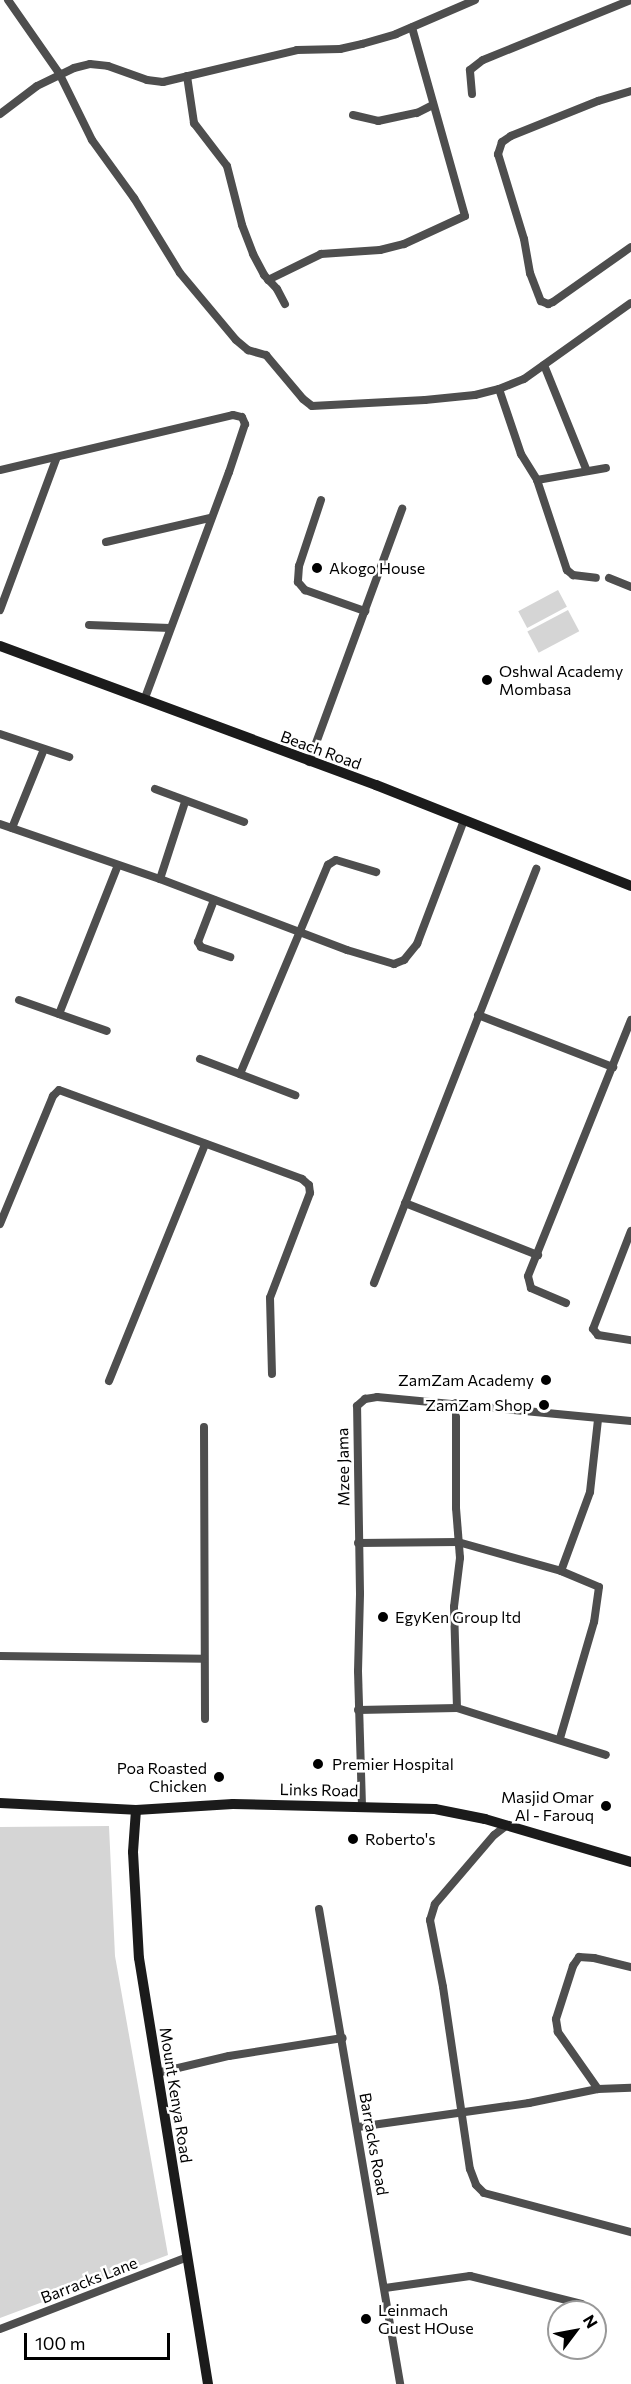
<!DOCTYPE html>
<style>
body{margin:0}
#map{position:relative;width:631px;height:2384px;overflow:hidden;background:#fff;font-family:Commissioner,sans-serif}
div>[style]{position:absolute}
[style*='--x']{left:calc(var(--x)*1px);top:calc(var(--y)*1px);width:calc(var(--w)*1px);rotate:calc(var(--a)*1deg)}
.green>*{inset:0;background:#d5d5d5;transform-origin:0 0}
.street>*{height:8px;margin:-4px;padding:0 4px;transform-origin:4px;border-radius:4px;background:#4e4e4e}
.secondary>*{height:10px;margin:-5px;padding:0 5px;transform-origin:5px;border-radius:5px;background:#1b1b1b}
.dots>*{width:16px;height:16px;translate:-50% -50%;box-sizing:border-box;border:3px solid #fff;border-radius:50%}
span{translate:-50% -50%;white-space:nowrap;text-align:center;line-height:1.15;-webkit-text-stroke:5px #fff;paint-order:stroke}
.poi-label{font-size:16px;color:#000}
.left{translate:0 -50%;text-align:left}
.right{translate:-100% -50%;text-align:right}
.street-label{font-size:16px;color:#000}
.north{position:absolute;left:547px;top:2300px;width:60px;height:60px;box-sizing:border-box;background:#fff;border:2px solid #999;border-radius:50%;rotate:58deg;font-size:16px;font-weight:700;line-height:24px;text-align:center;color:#000}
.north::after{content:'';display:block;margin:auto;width:21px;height:27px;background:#000;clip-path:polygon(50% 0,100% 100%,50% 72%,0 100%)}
.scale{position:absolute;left:24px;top:2333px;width:146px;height:27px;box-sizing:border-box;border:3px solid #000;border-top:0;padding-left:8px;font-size:18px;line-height:21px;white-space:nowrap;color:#000;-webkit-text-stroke:4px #fff;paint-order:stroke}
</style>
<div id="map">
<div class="green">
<div style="left:558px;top:590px;width:19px;height:45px;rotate:62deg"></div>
<div style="left:568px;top:610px;width:24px;height:46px;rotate:62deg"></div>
<div style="clip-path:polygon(109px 1826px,115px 1956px,168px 2255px,0 2318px,0 1827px)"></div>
</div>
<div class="street">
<div style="--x:8;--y:0;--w:89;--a:55.1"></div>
<div style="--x:59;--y:73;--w:75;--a:63.8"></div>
<div style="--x:92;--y:140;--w:72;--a:54.1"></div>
<div style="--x:134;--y:198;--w:88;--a:58.5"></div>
<div style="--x:180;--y:273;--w:87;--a:50.1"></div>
<div style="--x:236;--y:340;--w:16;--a:40"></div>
<div style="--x:248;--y:350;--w:19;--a:16"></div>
<div style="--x:266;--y:355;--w:57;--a:49.9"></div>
<div style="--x:303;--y:399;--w:11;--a:38"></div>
<div style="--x:312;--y:406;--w:113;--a:-3"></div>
<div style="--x:425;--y:400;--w:50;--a:-5.7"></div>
<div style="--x:475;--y:395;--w:25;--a:-14"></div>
<div style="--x:499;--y:389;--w:27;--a:-22"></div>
<div style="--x:524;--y:379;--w:131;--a:-35.4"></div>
<div style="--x:187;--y:76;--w:48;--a:81.5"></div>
<div style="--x:194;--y:123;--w:54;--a:52.5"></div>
<div style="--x:227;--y:166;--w:61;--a:75.7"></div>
<div style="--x:242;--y:225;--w:31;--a:69"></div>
<div style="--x:253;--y:254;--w:24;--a:62"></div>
<div style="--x:264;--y:275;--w:19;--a:47"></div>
<div style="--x:277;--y:289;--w:17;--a:62"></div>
<div style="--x:631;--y:91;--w:34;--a:163"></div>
<div style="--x:598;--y:101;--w:94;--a:158.1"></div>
<div style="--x:511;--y:136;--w:11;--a:146"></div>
<div style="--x:502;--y:142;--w:13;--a:108"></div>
<div style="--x:498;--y:154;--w:89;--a:73"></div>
<div style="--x:524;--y:239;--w:35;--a:80"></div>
<div style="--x:530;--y:273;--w:30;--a:69"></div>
<div style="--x:541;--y:301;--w:8;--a:23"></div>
<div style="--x:548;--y:304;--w:5;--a:-22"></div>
<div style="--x:553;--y:302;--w:95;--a:-35.2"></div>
<div style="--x:472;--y:94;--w:24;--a:-95"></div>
<div style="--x:470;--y:70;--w:16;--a:-38"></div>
<div style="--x:483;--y:60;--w:160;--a:-22.1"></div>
<div style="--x:0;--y:114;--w:46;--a:-37.1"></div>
<div style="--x:37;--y:86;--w:41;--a:-25.9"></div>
<div style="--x:74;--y:68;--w:16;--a:-14"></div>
<div style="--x:90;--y:64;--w:18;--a:6"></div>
<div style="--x:108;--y:66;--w:41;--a:19.7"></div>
<div style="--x:147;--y:80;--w:16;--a:7"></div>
<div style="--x:163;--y:82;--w:138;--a:-13.4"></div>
<div style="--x:297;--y:50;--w:43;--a:-1.3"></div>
<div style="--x:340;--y:49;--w:23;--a:-13"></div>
<div style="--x:362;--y:44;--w:35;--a:-16"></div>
<div style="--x:396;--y:34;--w:86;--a:-23.3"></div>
<div style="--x:353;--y:115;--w:26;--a:13"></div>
<div style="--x:378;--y:121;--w:40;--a:-12"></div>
<div style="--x:417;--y:113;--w:18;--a:-27"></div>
<div style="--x:268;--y:280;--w:59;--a:-26.1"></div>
<div style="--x:321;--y:254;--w:59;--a:-3.9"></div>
<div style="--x:380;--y:250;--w:25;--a:-14"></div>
<div style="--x:404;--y:244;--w:67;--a:-24.7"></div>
<div style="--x:465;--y:216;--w:196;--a:-105.7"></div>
<div style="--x:544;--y:365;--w:112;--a:68"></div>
<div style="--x:499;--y:389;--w:69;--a:71.3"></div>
<div style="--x:521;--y:454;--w:31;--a:58"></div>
<div style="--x:537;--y:480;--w:95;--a:71.6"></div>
<div style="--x:567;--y:570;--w:8;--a:40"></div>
<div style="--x:573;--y:575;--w:23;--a:7"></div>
<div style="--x:0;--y:470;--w:239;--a:-13.3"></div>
<div style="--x:233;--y:415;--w:9;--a:13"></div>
<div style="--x:242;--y:417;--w:8;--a:67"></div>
<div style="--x:245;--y:424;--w:51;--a:108.4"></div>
<div style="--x:229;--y:472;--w:243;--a:110.4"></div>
<div style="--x:537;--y:480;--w:70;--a:-9.9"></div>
<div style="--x:321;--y:500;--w:70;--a:108.4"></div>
<div style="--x:299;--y:566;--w:16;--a:94"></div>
<div style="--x:298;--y:582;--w:11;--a:49"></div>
<div style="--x:305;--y:590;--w:64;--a:19.3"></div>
<div style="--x:106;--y:542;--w:107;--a:-13"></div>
<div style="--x:609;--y:578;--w:24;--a:22"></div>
<div style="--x:0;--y:610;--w:163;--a:-69.6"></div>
<div style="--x:89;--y:625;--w:81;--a:2.1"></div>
<div style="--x:0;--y:734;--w:73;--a:18.4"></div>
<div style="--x:309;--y:762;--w:270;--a:-69.8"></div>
<div style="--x:155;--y:789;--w:95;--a:20.3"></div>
<div style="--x:0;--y:824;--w:169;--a:19"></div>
<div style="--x:160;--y:879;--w:200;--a:20.8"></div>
<div style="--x:347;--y:950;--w:49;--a:16.6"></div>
<div style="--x:394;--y:964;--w:11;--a:-22"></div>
<div style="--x:404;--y:960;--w:21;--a:-51"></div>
<div style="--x:417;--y:944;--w:133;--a:-69.2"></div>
<div style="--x:12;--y:828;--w:85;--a:-67.9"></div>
<div style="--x:160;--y:879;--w:81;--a:-72"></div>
<div style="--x:214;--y:900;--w:45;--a:110.9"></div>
<div style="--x:198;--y:942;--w:6;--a:59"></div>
<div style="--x:201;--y:947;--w:31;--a:19"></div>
<div style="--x:19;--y:1000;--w:93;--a:19.4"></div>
<div style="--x:59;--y:1014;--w:160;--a:-68.4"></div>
<div style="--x:478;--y:1015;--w:145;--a:21.1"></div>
<div style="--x:200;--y:1059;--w:102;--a:20.8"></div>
<div style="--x:240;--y:1074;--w:227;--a:-67.2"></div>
<div style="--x:328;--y:865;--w:9;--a:-32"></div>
<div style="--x:336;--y:860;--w:42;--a:16.7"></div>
<div style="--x:405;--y:1203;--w:143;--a:21.4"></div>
<div style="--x:0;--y:1224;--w:139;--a:-67.5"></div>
<div style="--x:53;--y:1096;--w:8;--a:-45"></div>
<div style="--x:59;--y:1090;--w:259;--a:20.1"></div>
<div style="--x:302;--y:1179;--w:9;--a:41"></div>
<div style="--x:309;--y:1185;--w:8;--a:83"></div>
<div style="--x:310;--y:1193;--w:112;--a:110.9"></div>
<div style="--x:270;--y:1298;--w:76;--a:88.5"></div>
<div style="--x:631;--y:1231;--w:105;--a:111.2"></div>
<div style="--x:593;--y:1329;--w:8;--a:50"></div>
<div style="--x:598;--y:1335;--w:33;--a:9"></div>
<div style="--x:374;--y:1283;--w:445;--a:-68.6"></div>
<div style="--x:566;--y:1303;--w:38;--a:-157"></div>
<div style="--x:531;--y:1288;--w:12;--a:-104"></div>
<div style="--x:528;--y:1276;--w:276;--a:-68.1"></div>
<div style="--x:109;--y:1381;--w:256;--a:-67.9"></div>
<div style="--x:456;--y:1403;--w:105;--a:90"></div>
<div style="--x:456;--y:1508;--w:50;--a:85.4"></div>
<div style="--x:460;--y:1558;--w:49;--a:97"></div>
<div style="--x:454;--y:1607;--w:101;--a:88.3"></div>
<div style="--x:204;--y:1427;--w:292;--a:89.8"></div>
<div style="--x:358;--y:1543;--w:100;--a:-0.6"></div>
<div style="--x:458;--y:1542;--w:107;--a:15.7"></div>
<div style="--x:561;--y:1571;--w:41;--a:22.8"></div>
<div style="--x:599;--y:1587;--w:35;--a:98"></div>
<div style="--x:594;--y:1622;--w:121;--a:106.3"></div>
<div style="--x:561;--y:1571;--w:84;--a:-69.8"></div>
<div style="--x:590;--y:1492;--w:73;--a:-83.7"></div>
<div style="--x:0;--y:1656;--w:204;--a:0.8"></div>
<div style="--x:358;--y:1710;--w:99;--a:-1.2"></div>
<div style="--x:457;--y:1708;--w:156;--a:17.5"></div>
<div style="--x:362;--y:1806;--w:135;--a:-91.7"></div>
<div style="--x:358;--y:1671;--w:78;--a:-88.5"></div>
<div style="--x:360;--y:1593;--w:187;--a:-90.9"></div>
<div style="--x:357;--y:1406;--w:11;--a:-41"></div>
<div style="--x:365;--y:1399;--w:12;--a:-9"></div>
<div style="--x:377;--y:1397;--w:255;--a:5.4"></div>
<div style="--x:507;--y:1825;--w:16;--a:142"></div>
<div style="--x:494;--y:1835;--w:91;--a:130.5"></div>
<div style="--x:435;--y:1904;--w:17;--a:107"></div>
<div style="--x:430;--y:1920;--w:68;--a:79"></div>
<div style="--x:443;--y:1987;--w:184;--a:81.6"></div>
<div style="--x:470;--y:2169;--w:17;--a:69"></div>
<div style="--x:476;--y:2185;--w:11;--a:45"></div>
<div style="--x:484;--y:2193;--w:152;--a:14.9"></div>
<div style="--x:319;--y:1909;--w:482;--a:80.3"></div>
<div style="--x:157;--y:2073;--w:74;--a:-13.3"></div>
<div style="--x:229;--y:2056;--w:115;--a:-9"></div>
<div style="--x:598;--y:2089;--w:70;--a:-125.1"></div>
<div style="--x:558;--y:2032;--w:13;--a:-99"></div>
<div style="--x:556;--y:2019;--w:56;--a:-72.2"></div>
<div style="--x:573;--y:1966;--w:11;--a:-56"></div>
<div style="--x:579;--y:1957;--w:15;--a:4"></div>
<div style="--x:594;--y:1958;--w:38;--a:14"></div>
<div style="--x:358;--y:2127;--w:173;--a:-8"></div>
<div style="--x:529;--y:2103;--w:70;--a:-11.5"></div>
<div style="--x:598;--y:2089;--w:33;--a:-2"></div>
<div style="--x:385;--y:2288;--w:86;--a:-8"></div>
<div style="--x:470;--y:2276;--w:115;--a:14"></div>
<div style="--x:0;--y:2329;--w:201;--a:-21"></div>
</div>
<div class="secondary">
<div style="--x:0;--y:646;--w:401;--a:20.3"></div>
<div style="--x:376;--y:785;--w:274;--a:21.6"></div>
<div style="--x:0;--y:1803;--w:136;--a:2.9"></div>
<div style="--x:136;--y:1810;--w:97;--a:-3.5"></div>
<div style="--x:233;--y:1804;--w:202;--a:1.4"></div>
<div style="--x:435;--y:1809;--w:51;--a:11.3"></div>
<div style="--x:485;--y:1819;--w:152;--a:16.4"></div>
<div style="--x:136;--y:1810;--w:42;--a:94.1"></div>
<div style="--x:133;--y:1852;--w:106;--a:86.8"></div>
<div style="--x:139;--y:1958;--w:432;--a:80.8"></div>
</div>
<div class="dots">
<div style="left:317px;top:568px;background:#000"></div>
<div style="left:487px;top:680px;background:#000"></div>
<div style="left:546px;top:1380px;background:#000"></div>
<div style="left:544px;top:1405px;background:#000"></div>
<div style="left:383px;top:1617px;background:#000"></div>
<div style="left:318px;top:1764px;background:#000"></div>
<div style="left:219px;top:1777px;background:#000"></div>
<div style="left:606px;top:1806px;background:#000"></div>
<div style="left:353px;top:1839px;background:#000"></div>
<div style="left:366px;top:2319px;background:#000"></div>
</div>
<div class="poi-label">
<span class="left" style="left:329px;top:568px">Akogo House</span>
<span class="left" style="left:499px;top:680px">Oshwal Academy<br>Mombasa</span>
<span class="right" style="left:534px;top:1380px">ZamZam Academy</span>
<span class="right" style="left:532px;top:1405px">ZamZam Shop</span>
<span class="left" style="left:395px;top:1617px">EgyKen Group ltd</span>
<span class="left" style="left:332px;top:1764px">Premier Hospital</span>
<span class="right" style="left:207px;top:1777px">Poa Roasted<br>Chicken</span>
<span class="right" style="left:594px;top:1806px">Masjid Omar<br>Al - Farouq</span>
<span class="left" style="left:365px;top:1839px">Roberto's</span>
<span class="left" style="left:378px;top:2319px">Leinmach<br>Guest HOuse</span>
</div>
<div class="street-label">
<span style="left:321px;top:750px;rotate:20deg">Beach Road</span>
<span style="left:343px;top:1467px;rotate:-91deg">Mzee Jama</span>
<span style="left:319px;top:1790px;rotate:1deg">Links Road</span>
<span style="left:176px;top:2095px;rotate:81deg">Mount Kenya Road</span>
<span style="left:374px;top:2144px;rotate:80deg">Barracks Road</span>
<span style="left:89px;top:2280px;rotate:-21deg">Barracks Lane</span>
</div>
<div class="north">N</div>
<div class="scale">100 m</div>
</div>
